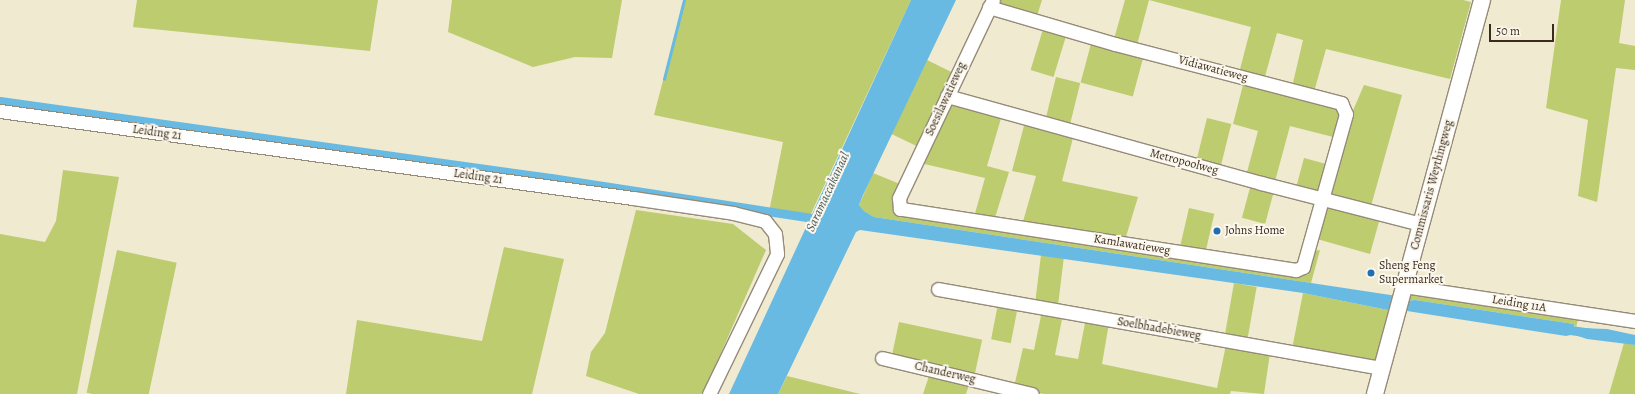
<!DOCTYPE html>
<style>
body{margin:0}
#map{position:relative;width:1635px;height:394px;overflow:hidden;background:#f0ead1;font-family:Alegreya,serif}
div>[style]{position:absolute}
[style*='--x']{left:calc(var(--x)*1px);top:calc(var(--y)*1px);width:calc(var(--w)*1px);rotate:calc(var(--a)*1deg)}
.green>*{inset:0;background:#bccc6f;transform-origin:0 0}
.water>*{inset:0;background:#68bae3}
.stream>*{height:2.5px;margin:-1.25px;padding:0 1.25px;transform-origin:1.25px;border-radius:1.25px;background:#68bae3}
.canal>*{height:9px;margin:-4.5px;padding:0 4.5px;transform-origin:4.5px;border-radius:4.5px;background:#68bae3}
.roads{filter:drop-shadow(1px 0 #968a78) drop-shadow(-1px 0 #968a78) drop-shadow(0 1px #968a78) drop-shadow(0 -1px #968a78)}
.minor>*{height:13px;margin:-6.5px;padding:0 6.5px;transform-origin:6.5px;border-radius:6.5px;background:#fff}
.major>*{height:16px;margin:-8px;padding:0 8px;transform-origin:8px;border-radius:8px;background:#fff}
.dots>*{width:11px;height:11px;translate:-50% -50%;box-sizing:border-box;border:2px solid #fbf7ec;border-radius:50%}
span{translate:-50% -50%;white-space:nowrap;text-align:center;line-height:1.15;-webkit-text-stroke:4px #fbf7ec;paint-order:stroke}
.street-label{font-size:12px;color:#3b2a1e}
.poi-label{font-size:12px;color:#3b2a1e}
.left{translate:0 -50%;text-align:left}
.water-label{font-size:13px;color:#4b5c63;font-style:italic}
.scale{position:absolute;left:1489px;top:24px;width:65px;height:18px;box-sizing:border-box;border:2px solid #3b2a1e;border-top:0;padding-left:5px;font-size:12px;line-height:14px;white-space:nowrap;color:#3b2a1e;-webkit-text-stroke:3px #fbf7ec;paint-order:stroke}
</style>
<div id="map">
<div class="green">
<div style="clip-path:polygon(137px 0,378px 0,370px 51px,133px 27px)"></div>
<div style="clip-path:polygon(452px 0,622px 0,612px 58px,575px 57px,533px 67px,448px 32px)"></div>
<div style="clip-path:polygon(684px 0,911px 0,809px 218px,769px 212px,783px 142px,654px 115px)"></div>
<div style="clip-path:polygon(999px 0,1042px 0,1037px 16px,997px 5px)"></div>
<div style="clip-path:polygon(1125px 0,1149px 0,1137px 45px,1114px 39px)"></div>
<div style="clip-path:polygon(1149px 0,1463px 0,1471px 2px,1450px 79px,1326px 49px,1314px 92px,1292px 87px,1303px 40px,1277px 33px,1264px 80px,1239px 73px,1251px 27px)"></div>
<div style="clip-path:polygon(1561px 0,1625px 0,1619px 43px,1635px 46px,1635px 70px,1616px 68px,1597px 202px,1578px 196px,1588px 120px,1546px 108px)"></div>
<div style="left:1044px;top:26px;width:24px;height:46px;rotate:17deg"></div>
<div style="left:1092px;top:40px;width:54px;height:44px;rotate:15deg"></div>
<div style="left:927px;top:60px;width:30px;height:82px;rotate:26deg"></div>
<div style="left:1056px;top:77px;width:25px;height:46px;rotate:14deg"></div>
<div style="clip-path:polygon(1244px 81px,1342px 110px,1337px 138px,1290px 126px,1274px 185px,1246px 176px,1258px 131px,1233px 124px)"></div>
<div style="clip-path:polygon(1364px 85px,1402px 95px,1371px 206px,1331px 195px,1330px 190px,1351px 115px)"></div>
<div style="clip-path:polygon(954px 104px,1002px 115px,987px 166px,1009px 172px,994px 221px,974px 217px,985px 178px,920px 163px,949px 105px)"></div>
<div style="left:1207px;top:118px;width:25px;height:45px;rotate:14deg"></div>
<div style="clip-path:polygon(1025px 122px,1074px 134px,1062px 181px,1138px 197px,1125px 240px,1022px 225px,1036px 176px,1012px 171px)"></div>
<div style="left:1304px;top:158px;width:27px;height:32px;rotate:15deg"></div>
<div style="clip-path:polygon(63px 170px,119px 177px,77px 394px,0 394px,0 234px,45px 242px,56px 221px)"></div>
<div style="clip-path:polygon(873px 173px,900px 184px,893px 209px,898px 214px,1290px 273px,1308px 275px,1314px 251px,1320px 250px,1311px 283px,874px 217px,864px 211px,859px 205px)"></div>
<div style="left:1251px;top:184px;width:24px;height:35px;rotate:15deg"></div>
<div style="clip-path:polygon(1330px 206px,1380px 218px,1370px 254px,1317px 239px,1326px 209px)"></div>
<div style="left:1189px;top:208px;width:26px;height:41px;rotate:13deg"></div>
<div style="clip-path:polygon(636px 210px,733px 224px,766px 250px,703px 394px,639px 394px,586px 376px,591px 352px,605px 333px)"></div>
<div style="clip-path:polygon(504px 247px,564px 259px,532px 394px,346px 394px,357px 320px,482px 341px)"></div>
<div style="left:117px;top:250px;width:61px;height:146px;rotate:12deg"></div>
<div style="left:1041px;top:255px;width:23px;height:49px;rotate:7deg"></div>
<div style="left:1234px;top:283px;width:23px;height:54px;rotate:10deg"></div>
<div style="clip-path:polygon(1303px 293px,1388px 310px,1390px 307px,1393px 307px,1375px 363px,1292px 349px)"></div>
<div style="clip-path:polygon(1414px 293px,1575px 318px,1578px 319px,1576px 328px,1574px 324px,1415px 300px,1407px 301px,1409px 295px)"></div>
<div style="left:998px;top:304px;width:20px;height:36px;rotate:11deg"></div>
<div style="clip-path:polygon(1042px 311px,1063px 314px,1055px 355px,1078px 359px,1086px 318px,1109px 323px,1102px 364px,1217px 388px,1226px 345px,1270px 353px,1264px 394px,1231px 391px,1230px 394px,1044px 394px,1014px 387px,1023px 348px,1034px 350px)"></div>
<div style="left:899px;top:322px;width:85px;height:37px;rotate:12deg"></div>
<div style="clip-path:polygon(1624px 343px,1635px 345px,1635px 394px,1609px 394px)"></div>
<div style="clip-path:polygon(930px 373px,970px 382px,966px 394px,923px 394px)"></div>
<div style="clip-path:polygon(787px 376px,860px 394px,778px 394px)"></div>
</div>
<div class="water">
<div style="clip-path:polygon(911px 0,956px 0,863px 195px,859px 205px,864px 211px,874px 217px,1397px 296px,1393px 307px,1390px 307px,1388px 310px,1303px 293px,860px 230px,856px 232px,778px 394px,729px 394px)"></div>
<div style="clip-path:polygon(1415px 300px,1574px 324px,1575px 334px,1566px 336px,1407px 311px,1407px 301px)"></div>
<div style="clip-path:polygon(1580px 328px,1607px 329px,1635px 335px,1635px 345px,1587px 339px,1578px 336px)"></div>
</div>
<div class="stream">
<div style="--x:664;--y:79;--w:81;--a:-75.8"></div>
</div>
<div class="canal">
<div style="--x:0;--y:101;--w:556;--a:7.96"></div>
<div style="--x:551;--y:178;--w:272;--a:8.7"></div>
<div style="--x:1563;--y:329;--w:29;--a:8"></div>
</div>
<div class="roads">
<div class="minor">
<div style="--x:989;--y:7;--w:131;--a:16.4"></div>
<div style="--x:1115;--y:44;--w:234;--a:14.6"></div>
<div style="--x:1341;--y:103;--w:12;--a:66"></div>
<div style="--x:1346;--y:114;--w:159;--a:105.7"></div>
<div style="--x:1303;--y:267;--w:8;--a:157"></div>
<div style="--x:1296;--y:270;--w:401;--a:-171.2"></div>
<div style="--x:900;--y:209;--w:11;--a:-95"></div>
<div style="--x:899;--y:198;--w:219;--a:-64.6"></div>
<div style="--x:947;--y:96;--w:326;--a:15.5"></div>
<div style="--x:1261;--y:183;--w:165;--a:14.4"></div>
<div style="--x:0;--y:111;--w:639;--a:7.83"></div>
<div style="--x:633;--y:198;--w:101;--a:8.5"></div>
<div style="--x:733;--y:213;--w:33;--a:14"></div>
<div style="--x:765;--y:221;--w:16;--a:52"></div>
<div style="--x:775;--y:234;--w:20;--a:84"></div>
<div style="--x:777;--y:254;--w:156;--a:115.9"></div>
<div style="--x:1404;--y:286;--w:234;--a:8.6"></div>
<div style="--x:938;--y:289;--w:450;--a:10.1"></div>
<div style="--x:882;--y:358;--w:154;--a:13.5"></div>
</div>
<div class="major">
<div style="--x:1375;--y:394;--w:408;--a:-74.8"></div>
</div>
</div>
<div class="dots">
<div style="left:1217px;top:231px;background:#1f6fb2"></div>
<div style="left:1371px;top:273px;background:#1f6fb2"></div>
</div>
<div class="street-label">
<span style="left:1213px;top:69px;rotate:15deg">Vidiawatieweg</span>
<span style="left:946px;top:99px;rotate:-65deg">Soesilawatieweg</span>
<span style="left:157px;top:133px;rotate:8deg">Leiding 21</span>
<span style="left:1184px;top:162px;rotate:15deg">Metropoolweg</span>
<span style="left:478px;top:177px;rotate:8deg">Leiding 21</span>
<span style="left:1432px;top:185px;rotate:-75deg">Commissaris Weythingweg</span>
<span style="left:1132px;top:245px;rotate:9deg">Kamlawatieweg</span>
<span style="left:1519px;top:304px;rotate:9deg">Leiding 11A</span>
<span style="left:1159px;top:329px;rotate:10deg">Soelbhadebieweg</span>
<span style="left:945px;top:373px;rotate:13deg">Chanderweg</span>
</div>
<div class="poi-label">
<span class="left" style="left:1225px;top:231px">Johns Home</span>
<span class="left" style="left:1379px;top:273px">Sheng Feng<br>Supermarket</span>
</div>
<div class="water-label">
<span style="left:828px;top:192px;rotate:-65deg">Saramaccakanaal</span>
</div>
<div class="scale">50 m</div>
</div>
